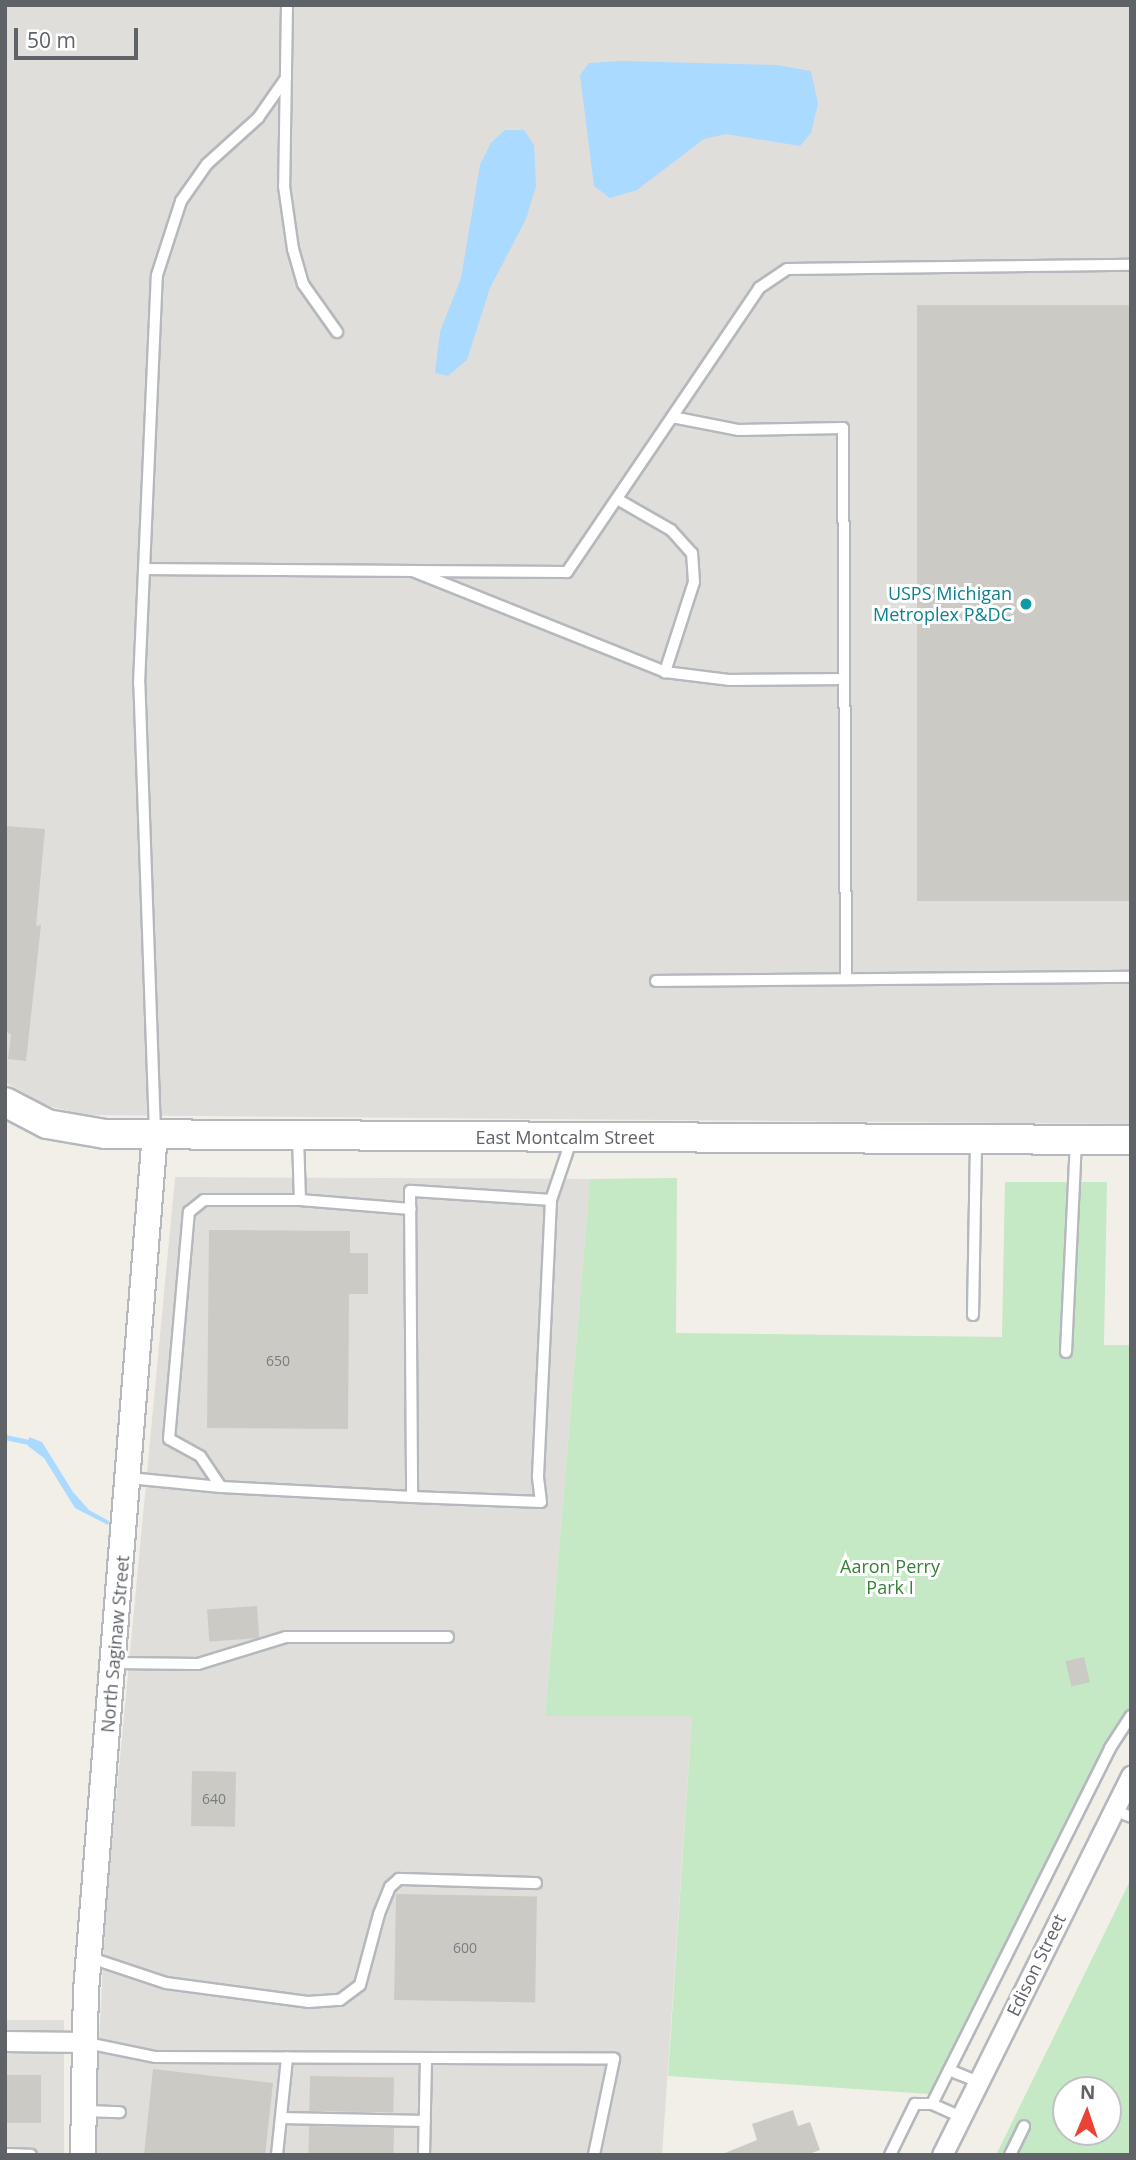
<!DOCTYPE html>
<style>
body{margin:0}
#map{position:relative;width:1136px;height:2160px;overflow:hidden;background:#f1efe8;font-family:"Open Sans",sans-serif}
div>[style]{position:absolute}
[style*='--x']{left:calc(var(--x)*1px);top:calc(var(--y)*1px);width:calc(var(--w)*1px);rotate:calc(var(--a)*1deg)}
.industrial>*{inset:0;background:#e0deda;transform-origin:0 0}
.green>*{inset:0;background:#c5e8c5}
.water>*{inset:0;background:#aadaff}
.stream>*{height:5px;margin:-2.5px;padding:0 2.5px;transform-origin:2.5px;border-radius:2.5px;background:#aadaff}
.building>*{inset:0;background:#cccac5;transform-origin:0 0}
.roads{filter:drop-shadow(2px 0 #b5b8bc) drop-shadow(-2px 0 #b5b8bc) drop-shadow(0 2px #b5b8bc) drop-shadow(0 -2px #b5b8bc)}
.service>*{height:10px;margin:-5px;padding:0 5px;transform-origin:5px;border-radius:5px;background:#fff}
.minor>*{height:19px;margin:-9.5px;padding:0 9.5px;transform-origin:9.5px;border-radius:9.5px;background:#fff}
.tertiary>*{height:24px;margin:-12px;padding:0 12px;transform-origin:12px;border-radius:12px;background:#fff}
.secondary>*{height:28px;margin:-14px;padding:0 14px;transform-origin:14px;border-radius:14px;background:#fff}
.dots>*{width:19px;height:19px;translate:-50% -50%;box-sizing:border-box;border:4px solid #fff;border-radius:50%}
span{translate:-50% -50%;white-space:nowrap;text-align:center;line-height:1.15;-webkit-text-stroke:6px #fff;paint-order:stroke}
.number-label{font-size:14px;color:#7a7d7f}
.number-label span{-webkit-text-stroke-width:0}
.culture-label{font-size:18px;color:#0d838f}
.right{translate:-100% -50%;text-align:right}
.street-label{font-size:18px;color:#5f6368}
.park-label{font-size:18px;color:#348238}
.frame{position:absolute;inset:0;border:7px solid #5f6368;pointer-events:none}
.north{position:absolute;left:1052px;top:2076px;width:70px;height:70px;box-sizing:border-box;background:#fff;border:2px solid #bfc1c3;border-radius:50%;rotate:2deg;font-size:19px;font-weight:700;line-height:28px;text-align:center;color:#5f6368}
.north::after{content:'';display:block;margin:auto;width:24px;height:32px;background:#ea4335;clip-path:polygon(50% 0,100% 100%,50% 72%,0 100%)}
.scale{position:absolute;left:14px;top:28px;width:124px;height:32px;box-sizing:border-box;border:4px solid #5f6368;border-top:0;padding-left:9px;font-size:21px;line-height:24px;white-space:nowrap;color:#5f6368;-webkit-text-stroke:5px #fff;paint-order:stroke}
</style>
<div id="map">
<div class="industrial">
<div style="clip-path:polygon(5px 5px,1131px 5px,1131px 1124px,84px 1115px,45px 1105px,5px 1082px)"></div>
<div style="clip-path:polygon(175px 1177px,590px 1179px,545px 1715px,692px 1716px,662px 2155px,93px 2155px,106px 1906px)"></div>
<div style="left:5px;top:2020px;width:59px;height:135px"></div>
</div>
<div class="green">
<div style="clip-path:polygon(677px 1178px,676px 1333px,1002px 1337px,1005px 1182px,1107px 1182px,1104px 1345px,1131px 1345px,1131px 1716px,943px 2095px,668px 2076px,692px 1716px,545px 1716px,590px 1179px)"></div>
<div style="clip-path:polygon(evenodd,1131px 1879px,1131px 2155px,996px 2155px,1131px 1879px,1066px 2090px,1108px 2090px,1108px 2132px,1066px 2132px,1066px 2090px)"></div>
</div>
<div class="water">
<div style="clip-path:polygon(622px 61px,777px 65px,811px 71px,818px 104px,811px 133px,800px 146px,726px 134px,704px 139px,637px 190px,610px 198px,594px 186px,580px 75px,589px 63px)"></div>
<div style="clip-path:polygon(505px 130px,524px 130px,534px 145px,536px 186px,526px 219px,490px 288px,467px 360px,448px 376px,435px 373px,440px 332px,461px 278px,480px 165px,491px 143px)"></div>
<div style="clip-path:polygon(29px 1437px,42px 1442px,73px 1492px,89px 1510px,109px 1521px,108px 1525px,75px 1508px,44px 1458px,28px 1446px)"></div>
</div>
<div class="stream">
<div style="--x:5;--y:1437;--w:24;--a:12"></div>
</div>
<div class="building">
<div style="left:1131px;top:305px;width:596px;height:214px;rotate:90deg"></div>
<div style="clip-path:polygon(5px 826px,45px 829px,36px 926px,41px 925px,26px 1061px,8px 1059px,11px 1035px,5px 1030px)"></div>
<div style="clip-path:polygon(209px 1230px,350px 1231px,350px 1253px,368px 1253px,368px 1294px,349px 1294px,348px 1429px,207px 1428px)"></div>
<div style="left:257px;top:1606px;width:32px;height:50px;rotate:86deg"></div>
<div style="left:1084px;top:1657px;width:26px;height:19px;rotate:77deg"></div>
<div style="left:192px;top:1771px;width:44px;height:55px;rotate:1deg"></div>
<div style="left:396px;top:1894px;width:141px;height:106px;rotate:1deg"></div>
<div style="clip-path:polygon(153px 2069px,273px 2083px,265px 2155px,144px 2155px)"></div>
<div style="left:5px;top:2075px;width:36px;height:48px"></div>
<div style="left:310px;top:2076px;width:84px;height:35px;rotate:1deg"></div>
<div style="clip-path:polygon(793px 2110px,798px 2126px,810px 2122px,820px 2150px,806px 2155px,720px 2155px,757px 2140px,752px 2124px)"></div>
<div style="left:309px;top:2126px;width:85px;height:29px;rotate:1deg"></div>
</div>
<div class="roads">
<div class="service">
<div style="--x:287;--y:5;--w:181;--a:90.9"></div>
<div style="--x:284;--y:186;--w:64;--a:81.9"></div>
<div style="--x:293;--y:249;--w:36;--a:74"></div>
<div style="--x:303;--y:284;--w:59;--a:54.7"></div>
<div style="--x:672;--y:417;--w:67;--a:11.1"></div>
<div style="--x:738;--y:430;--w:105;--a:-1.1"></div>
<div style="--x:843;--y:428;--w:550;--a:89.69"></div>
<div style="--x:617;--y:499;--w:62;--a:29.9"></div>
<div style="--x:671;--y:530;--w:31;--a:48"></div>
<div style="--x:692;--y:553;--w:29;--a:86"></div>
<div style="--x:694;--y:582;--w:95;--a:107.9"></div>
<div style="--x:144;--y:569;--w:269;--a:0.4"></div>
<div style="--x:413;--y:571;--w:271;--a:21.8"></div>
<div style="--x:665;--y:672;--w:64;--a:7.1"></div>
<div style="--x:729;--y:680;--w:115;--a:-0.5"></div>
<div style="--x:413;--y:571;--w:154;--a:0.4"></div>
<div style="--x:567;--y:572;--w:343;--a:-55.9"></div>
<div style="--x:759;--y:288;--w:34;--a:-34"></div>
<div style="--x:787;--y:269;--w:344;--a:-0.7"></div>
<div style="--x:656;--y:981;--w:475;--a:-0.5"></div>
<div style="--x:155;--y:1132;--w:448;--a:-92"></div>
<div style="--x:139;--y:684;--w:409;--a:-87.5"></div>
<div style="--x:157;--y:275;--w:78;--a:-72"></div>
<div style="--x:181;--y:201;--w:45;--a:-54.9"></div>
<div style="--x:207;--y:164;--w:69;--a:-42"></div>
<div style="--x:258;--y:118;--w:49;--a:-55"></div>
<div style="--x:298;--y:1137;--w:63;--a:88.2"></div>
<div style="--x:300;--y:1200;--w:111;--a:4.6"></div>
<div style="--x:551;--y:1200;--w:62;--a:-71.3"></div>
<div style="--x:973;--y:1315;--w:175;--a:-89"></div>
<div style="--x:1066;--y:1352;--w:212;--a:-87.3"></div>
<div style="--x:129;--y:1478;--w:92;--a:5.6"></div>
<div style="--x:221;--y:1487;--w:191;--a:3"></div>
<div style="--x:412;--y:1497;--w:129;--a:2.2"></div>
<div style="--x:541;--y:1502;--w:26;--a:-97"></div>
<div style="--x:538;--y:1476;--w:276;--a:-87.3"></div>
<div style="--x:551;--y:1200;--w:141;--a:-176.3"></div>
<div style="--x:410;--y:1191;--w:306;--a:89.6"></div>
<div style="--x:221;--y:1487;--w:37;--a:-124"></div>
<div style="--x:200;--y:1456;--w:35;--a:-151"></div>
<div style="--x:169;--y:1439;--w:228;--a:-85"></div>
<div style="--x:189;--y:1212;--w:19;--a:-39"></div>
<div style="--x:204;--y:1200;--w:96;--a:0"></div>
<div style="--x:114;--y:1663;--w:84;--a:0.7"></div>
<div style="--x:198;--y:1664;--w:92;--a:-17.1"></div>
<div style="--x:286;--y:1637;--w:162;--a:0"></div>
<div style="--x:1114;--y:1810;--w:18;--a:22"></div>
<div style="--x:91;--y:1958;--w:79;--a:18.4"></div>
<div style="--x:166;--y:1983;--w:143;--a:7.6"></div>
<div style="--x:308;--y:2002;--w:32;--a:-4"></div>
<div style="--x:340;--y:2000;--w:25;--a:-37"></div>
<div style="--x:360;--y:1985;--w:73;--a:-75"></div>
<div style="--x:379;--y:1914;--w:29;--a:-68"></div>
<div style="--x:390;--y:1887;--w:12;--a:-42"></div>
<div style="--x:399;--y:1879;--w:137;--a:1.7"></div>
<div style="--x:87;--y:2043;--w:69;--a:11.6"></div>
<div style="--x:155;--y:2057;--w:459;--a:0.2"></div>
<div style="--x:614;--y:2059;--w:98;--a:101.8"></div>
<div style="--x:949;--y:2070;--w:31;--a:22"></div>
<div style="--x:932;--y:2104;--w:398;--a:-63.4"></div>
<div style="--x:1110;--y:1748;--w:38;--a:-57"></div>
<div style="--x:86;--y:2111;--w:34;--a:2"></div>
<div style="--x:281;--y:2118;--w:144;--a:1.2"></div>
<div style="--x:5;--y:2154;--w:26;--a:2"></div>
<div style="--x:277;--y:2155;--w:98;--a:-84.1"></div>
<div style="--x:424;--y:2155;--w:97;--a:-88.8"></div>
<div style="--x:890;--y:2155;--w:57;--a:-63.9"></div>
<div style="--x:915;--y:2104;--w:17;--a:0"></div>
<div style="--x:932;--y:2104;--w:32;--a:24"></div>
<div style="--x:1010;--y:2155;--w:32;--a:-64"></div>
</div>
<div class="minor">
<div style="--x:5;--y:2041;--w:78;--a:0.7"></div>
<div style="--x:942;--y:2155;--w:424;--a:-63.5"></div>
</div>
<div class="tertiary">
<div style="--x:83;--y:2155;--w:164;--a:-89"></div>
<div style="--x:86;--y:1991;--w:860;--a:-85.4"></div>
</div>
<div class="secondary">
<div style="--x:5;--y:1102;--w:47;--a:27.6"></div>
<div style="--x:47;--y:1124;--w:59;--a:9.8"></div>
<div style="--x:105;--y:1134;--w:1026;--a:0.34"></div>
</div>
</div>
<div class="dots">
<div style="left:1026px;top:604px;background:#0f9aa8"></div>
</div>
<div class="number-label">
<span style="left:278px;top:1361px">650</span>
<span style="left:214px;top:1799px">640</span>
<span style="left:465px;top:1948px">600</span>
</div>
<div class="culture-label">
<span class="right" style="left:1012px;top:604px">USPS Michigan<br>Metroplex P&amp;DC</span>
</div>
<div class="street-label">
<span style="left:565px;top:1137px">East Montcalm Street</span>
<span style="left:115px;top:1644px;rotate:-85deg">North Saginaw Street</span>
<span style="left:1036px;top:1965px;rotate:-64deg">Edison Street</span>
</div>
<div class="park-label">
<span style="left:890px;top:1577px">Aaron Perry<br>Park I</span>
</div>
<div class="frame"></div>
<div class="north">N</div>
<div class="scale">50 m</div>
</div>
